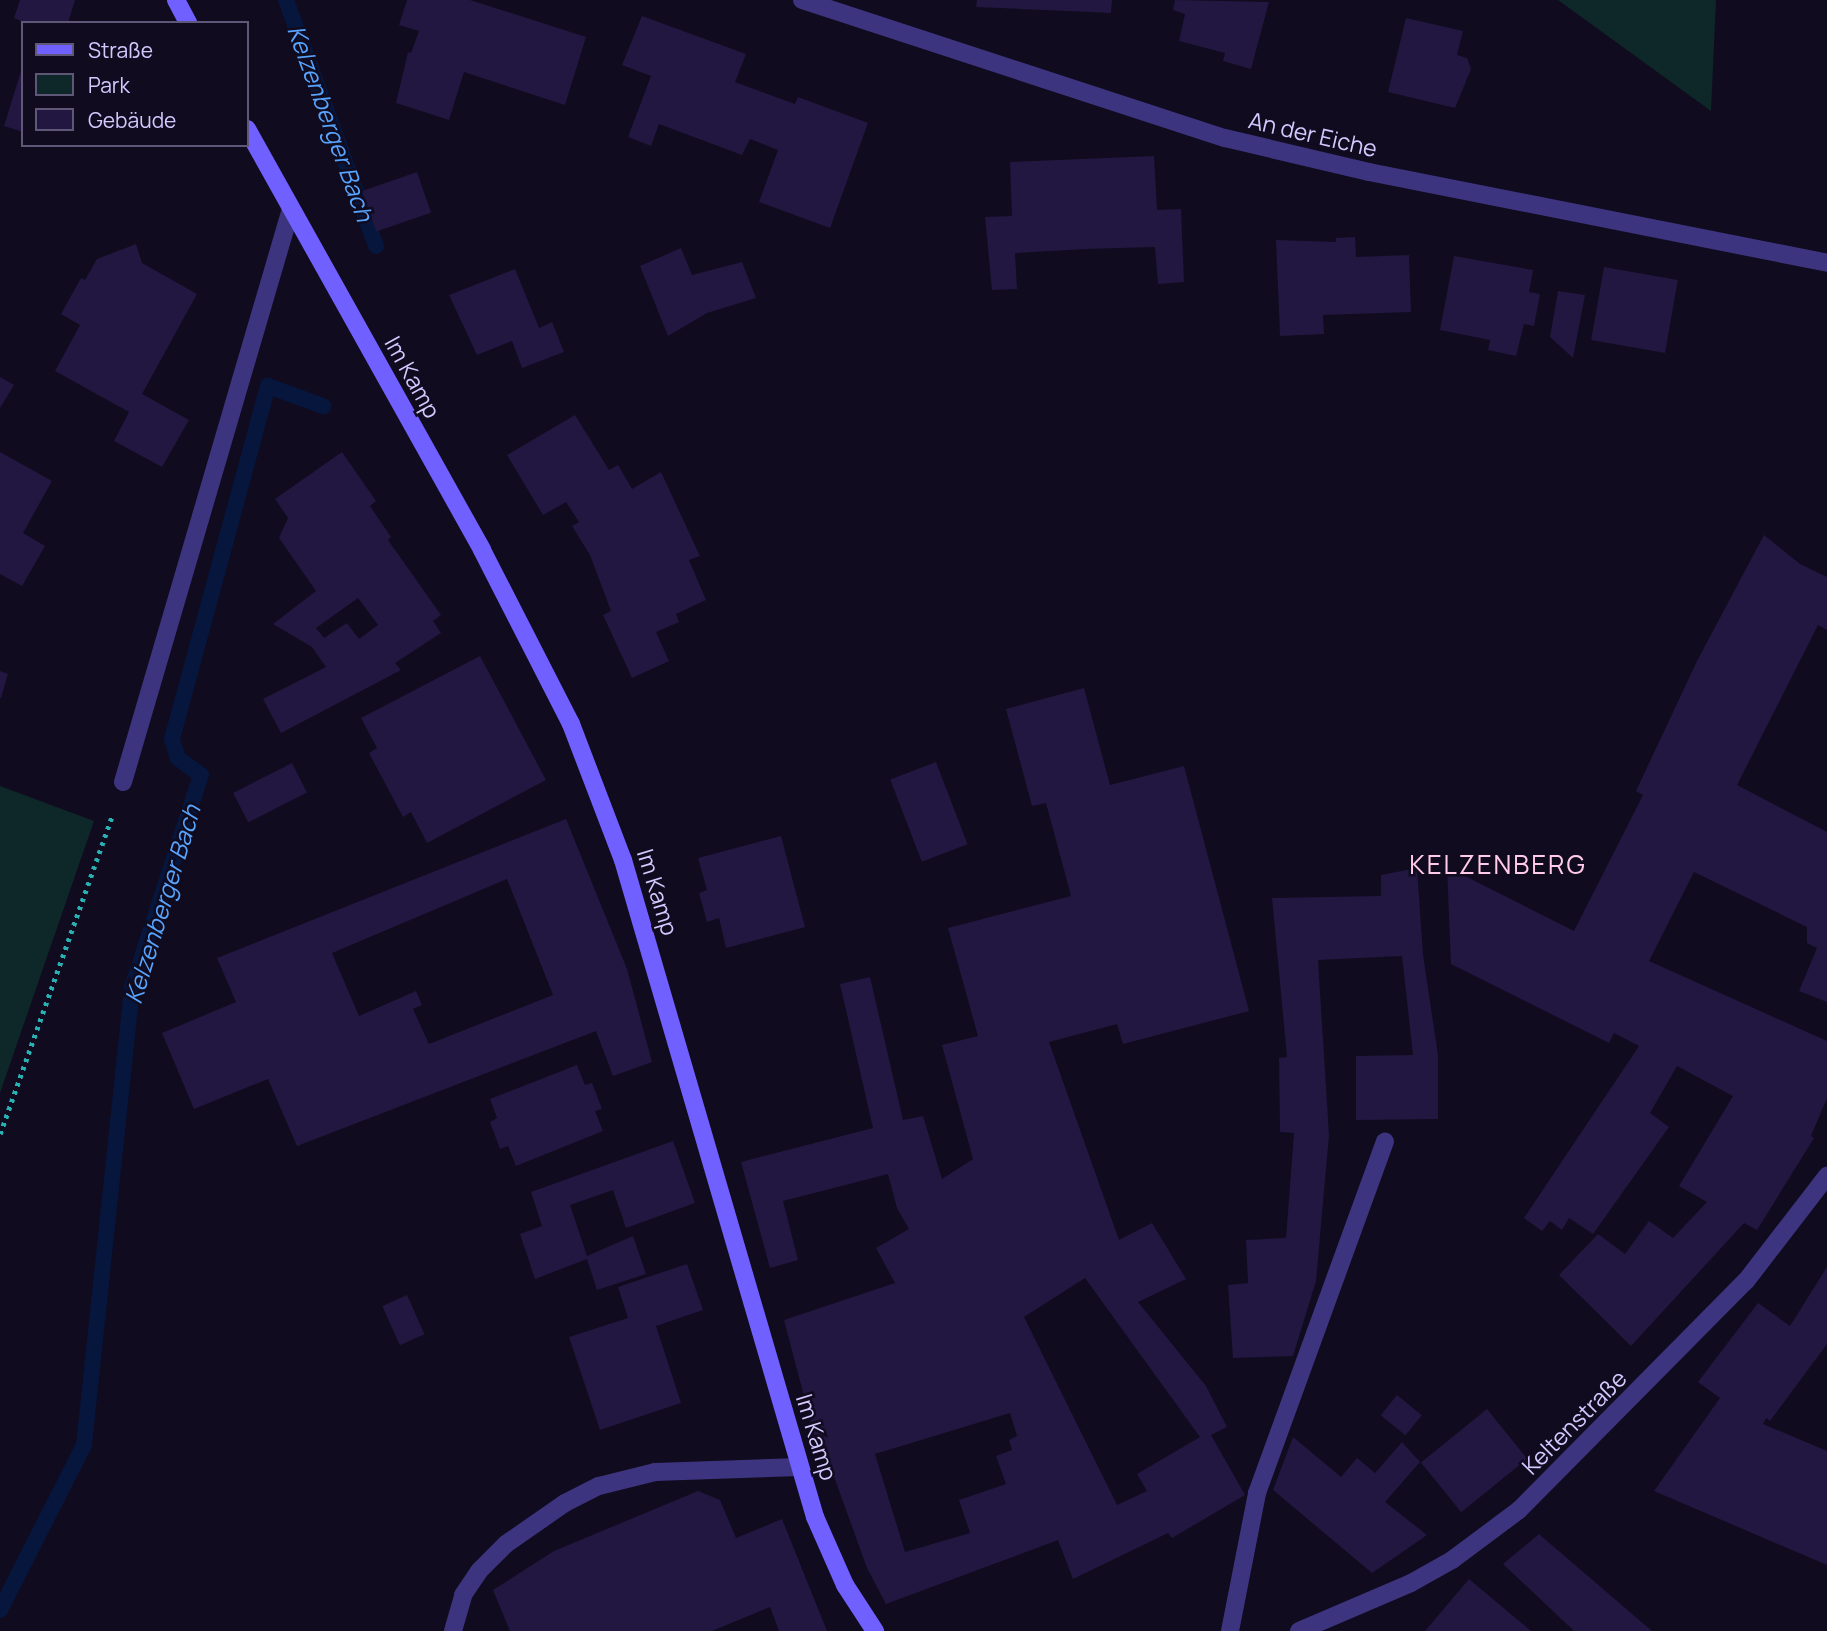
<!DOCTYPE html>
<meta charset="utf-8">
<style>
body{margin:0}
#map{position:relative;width:1827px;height:1631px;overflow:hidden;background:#100b1e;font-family:Manrope,sans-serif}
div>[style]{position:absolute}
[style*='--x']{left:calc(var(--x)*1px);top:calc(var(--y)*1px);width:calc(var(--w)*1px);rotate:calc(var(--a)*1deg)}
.green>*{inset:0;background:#0e2729}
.stream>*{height:16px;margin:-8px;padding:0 8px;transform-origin:8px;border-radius:8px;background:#07163c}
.building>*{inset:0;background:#221740;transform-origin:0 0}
.path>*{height:4.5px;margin-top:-2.25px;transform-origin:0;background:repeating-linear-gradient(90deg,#29b0b3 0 3.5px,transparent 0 8.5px)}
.service>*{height:18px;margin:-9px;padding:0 9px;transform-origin:9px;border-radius:9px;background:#3d347f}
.minor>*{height:18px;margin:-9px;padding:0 9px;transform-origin:9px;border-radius:9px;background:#3d347f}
.secondary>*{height:18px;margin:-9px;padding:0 9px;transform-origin:9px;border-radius:9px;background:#7060ff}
span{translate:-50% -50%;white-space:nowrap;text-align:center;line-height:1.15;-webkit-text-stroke:5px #100b1e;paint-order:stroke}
.street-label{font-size:23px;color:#d3c9ff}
.water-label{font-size:24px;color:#57a4ff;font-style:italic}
.quarter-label{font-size:26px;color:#ffcbe8;letter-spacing:2px}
.legend{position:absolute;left:21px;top:21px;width:228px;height:126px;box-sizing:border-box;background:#100b1e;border:2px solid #5e5778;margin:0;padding:9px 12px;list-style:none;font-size:21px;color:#d3c9ff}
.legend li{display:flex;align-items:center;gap:14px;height:35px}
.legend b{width:35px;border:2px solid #5e5778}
</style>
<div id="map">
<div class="green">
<div style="clip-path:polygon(1558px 0,1716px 0,1711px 111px)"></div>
<div style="clip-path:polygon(0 786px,94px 821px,0 1093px)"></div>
</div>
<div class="stream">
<div style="--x:286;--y:0;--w:262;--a:69.9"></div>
<div style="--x:0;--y:1610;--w:185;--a:-63"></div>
<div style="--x:84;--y:1445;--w:460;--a:-84"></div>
<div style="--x:132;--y:988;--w:224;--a:-72.1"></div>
<div style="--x:201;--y:775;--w:29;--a:-144"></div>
<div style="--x:178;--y:758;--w:20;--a:-108"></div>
<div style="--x:172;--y:739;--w:366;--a:-74.8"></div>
<div style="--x:268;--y:386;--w:59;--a:20"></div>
</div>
<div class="building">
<div style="clip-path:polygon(20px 0,75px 0,68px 23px,25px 23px,14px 18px)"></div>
<div style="clip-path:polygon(407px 0,470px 0,586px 37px,565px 105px,464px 72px,449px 120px,396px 103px,408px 52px,411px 53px,419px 31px,399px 25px)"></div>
<div style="clip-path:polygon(977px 0,1112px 0,1111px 13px,976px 7px)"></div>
<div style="clip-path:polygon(1175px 0,1269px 2px,1251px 69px,1223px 61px,1225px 53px,1179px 41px,1185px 14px,1173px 10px)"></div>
<div style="clip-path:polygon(642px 16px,746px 54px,735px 82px,795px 104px,798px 97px,868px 123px,830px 228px,759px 202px,778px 150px,750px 139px,742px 155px,659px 124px,651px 146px,628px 137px,651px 76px,622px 65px)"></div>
<div style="clip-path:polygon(1406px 18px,1463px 31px,1457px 55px,1467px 58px,1471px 69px,1455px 108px,1388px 92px)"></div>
<div style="clip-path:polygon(22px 68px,23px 68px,23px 132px,4px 126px)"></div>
<div style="clip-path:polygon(1154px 156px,1157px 210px,1181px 209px,1184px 282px,1158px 284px,1155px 247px,1086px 249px,1015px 253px,1017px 289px,992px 290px,985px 217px,1012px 216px,1010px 162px)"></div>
<div style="left:417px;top:172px;width:43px;height:58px;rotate:71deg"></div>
<div style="clip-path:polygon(1355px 237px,1356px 257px,1409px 255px,1411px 312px,1323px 315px,1324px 334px,1280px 336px,1276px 240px,1336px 242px,1336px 238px)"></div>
<div style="clip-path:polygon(136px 244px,142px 263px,197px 294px,142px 394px,189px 420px,162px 467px,114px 441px,129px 412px,55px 371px,80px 325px,61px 314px,81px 278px,85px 280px,97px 259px)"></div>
<div style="clip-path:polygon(681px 248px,692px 275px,742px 262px,756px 298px,707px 313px,668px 336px,640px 266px)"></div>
<div style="clip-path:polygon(1454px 256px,1533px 270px,1529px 292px,1540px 294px,1534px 326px,1524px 324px,1516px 356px,1488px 350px,1490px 340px,1440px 330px)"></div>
<div style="left:1604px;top:267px;width:75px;height:74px;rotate:10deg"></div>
<div style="clip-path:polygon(515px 269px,539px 328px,552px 322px,564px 352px,522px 368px,512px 341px,477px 355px,449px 295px)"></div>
<div style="clip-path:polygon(1558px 291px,1585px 295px,1573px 358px,1550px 337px)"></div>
<div style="clip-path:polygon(0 377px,14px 385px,0 408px)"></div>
<div style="clip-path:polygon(575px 415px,609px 470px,618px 465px,632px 489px,661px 472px,700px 556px,689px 560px,706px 600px,676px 614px,679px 622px,656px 632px,669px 661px,632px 678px,603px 615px,611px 611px,590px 555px,572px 526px,579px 522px,566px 502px,543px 515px,507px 455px)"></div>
<div style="clip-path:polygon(0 452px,52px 481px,23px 533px,45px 546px,22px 586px,0 574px)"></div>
<div style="clip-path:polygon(evenodd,342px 452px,376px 501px,370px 506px,391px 537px,388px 540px,441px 615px,433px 621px,441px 633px,395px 663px,401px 670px,281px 733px,263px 699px,326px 667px,312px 647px,273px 624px,316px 591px,279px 538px,288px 518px,275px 499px,342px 452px,358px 598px,378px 625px,359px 639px,347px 623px,324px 638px,316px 628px,358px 598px)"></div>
<div style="clip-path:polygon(1764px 535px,1800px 564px,1827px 577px,1827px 630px,1818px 625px,1737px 785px,1827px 832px,1827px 1002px,1799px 991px,1817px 948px,1807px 943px,1807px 927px,1694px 872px,1649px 961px,1827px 1041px,1827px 1098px,1811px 1136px,1814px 1138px,1757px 1230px,1744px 1223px,1631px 1346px,1559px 1275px,1598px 1234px,1625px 1254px,1649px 1221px,1673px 1238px,1707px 1202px,1679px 1186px,1733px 1096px,1677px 1066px,1650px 1113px,1669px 1127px,1593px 1234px,1569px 1218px,1562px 1230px,1550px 1221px,1542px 1231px,1524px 1218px,1639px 1046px,1614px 1033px,1609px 1043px,1451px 964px,1447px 867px,1574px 931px,1643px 795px,1636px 791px,1697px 661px)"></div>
<div style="clip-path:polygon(480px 656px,546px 780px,427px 843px,411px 812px,403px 817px,369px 753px,377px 748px,361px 718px)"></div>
<div style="clip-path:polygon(0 671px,8px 674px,1px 698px,0 698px)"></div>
<div style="clip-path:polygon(evenodd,1084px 688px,1110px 785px,1184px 766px,1249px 1011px,1123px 1044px,1117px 1024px,1049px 1042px,1119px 1240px,1152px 1223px,1186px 1279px,1138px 1302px,1206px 1386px,1227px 1427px,1211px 1435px,1245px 1495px,1172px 1538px,1168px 1533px,1073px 1579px,1058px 1540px,886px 1604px,867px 1568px,832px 1471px,816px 1442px,784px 1320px,895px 1283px,876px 1248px,909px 1229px,897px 1208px,888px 1174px,783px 1201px,798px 1260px,770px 1268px,741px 1162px,873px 1128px,840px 984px,870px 977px,903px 1120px,923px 1116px,942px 1179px,973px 1159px,942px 1045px,978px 1036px,948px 928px,1071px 896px,1046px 803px,1032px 806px,1006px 709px,1084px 688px,1085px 1278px,1200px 1437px,1137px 1474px,1147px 1491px,1117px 1505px,1024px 1317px,1085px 1278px,1084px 688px,1010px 1413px,1017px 1436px,1009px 1440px,1012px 1450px,996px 1456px,1006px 1484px,959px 1500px,970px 1533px,905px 1552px,875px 1454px,1010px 1413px)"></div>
<div style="left:936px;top:762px;width:88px;height:49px;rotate:69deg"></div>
<div style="left:292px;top:763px;width:33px;height:66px;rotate:63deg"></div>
<div style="clip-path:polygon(evenodd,566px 819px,627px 969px,652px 1062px,613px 1076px,596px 1031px,297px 1146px,268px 1079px,194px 1109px,162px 1033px,236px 1002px,217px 958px,566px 819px,507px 879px,553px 995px,429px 1044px,413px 1009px,422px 1005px,416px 991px,359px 1016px,332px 953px,507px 879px)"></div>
<div style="clip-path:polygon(781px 836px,805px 927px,726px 948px,719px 918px,707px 922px,699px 893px,707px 890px,698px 858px)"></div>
<div style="clip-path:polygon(1417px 868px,1423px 955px,1438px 1055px,1438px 1119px,1356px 1120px,1356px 1056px,1413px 1055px,1402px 956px,1318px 960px,1329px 1135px,1316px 1281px,1293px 1356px,1233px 1358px,1228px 1285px,1248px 1283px,1246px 1240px,1286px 1238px,1294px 1133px,1280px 1132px,1279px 1058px,1287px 1057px,1272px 898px,1381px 896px,1381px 875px)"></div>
<div style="clip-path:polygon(577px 1065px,585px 1085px,592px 1083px,602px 1109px,595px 1111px,603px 1131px,516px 1166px,508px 1146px,500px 1149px,490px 1122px,497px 1118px,490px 1099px)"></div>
<div style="clip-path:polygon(673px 1141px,695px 1203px,626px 1228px,613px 1190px,570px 1205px,587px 1256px,633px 1236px,646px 1274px,597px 1290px,587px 1259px,535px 1279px,520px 1234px,542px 1226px,531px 1192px)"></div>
<div style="clip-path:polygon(687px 1264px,703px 1310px,656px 1326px,681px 1403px,600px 1430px,569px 1337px,628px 1318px,618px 1287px)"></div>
<div style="clip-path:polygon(1827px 1267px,1827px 1344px,1770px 1421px,1766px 1418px,1763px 1424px,1827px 1451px,1827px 1565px,1654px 1491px,1720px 1398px,1698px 1382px,1758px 1303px,1790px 1326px)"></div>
<div style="left:407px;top:1295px;width:43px;height:27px;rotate:66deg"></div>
<div style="left:1397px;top:1395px;width:32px;height:26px;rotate:39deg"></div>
<div style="left:1487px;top:1409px;width:64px;height:85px;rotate:51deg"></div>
<div style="clip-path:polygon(1293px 1437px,1341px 1477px,1357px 1458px,1375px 1473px,1402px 1442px,1420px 1462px,1385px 1502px,1427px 1535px,1372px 1573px,1273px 1490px)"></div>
<div style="clip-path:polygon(698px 1491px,720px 1500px,736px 1538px,782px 1519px,827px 1631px,779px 1631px,770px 1607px,712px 1631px,510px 1631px,493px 1590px,554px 1551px)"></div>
<div style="clip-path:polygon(1539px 1534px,1652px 1631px,1574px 1631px,1503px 1564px)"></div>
<div style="clip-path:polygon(1469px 1579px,1531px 1631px,1425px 1631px)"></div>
</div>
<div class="path">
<div style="--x:0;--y:1134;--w:337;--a:-70.6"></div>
</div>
<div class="service">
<div style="--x:453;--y:1631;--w:37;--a:-74"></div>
<div style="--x:463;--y:1595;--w:29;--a:-56"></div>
<div style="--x:479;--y:1571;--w:38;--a:-45"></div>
<div style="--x:506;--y:1544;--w:72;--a:-34.8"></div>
<div style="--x:565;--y:1503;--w:38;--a:-27"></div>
<div style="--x:599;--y:1486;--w:58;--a:-14"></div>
<div style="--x:655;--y:1472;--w:144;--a:-2"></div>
<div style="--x:1230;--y:1631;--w:141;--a:-78.9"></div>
<div style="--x:1257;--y:1493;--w:374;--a:-70"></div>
</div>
<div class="minor">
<div style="--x:802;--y:0;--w:445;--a:18.1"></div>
<div style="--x:1225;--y:138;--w:148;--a:13.3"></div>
<div style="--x:1369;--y:172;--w:467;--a:11.2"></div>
<div style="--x:123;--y:782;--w:597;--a:-73.66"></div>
<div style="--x:1299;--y:1631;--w:122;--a:-23.2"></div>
<div style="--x:1411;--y:1583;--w:47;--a:-29.3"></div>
<div style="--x:1452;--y:1560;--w:84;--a:-36.7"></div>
<div style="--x:1519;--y:1510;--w:322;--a:-45.3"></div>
<div style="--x:1746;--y:1281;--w:133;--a:-52.4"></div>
</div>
<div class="secondary">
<div style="--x:176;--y:0;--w:26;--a:62"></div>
<div style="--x:247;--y:129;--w:482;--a:60.8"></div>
<div style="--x:482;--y:550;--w:195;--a:62.9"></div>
<div style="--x:571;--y:724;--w:146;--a:69.1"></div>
<div style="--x:623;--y:860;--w:684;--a:73.71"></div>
<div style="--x:815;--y:1517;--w:74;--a:66.2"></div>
<div style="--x:845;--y:1585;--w:55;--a:56.9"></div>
</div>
<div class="street-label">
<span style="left:1313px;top:134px;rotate:13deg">An der Eiche</span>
<span style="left:413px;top:377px;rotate:61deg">Im Kamp</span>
<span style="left:658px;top:892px;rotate:73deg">Im Kamp</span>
<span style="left:1574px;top:1422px;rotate:-45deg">Keltenstraße</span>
<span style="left:817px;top:1437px;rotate:73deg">Im Kamp</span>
</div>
<div class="water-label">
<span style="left:331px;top:123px;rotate:70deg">Kelzenberger Bach</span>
<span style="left:162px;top:904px;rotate:-73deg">Kelzenberger Bach</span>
</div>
<div class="quarter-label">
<span style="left:1498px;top:865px">KELZENBERG</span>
</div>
<ul class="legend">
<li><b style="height:9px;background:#7060ff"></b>Straße</li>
<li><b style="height:19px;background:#0e2729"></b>Park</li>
<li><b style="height:19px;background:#221740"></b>Gebäude</li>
</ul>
</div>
